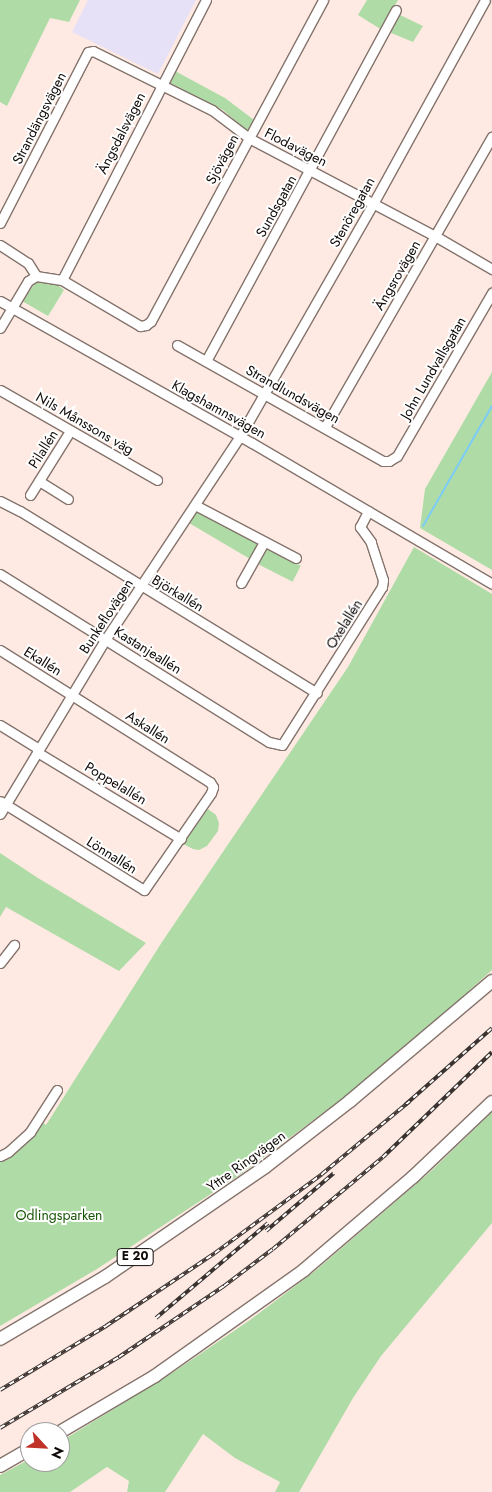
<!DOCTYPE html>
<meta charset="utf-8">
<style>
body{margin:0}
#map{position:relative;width:492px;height:1492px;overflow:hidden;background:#feeae2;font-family:Jost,sans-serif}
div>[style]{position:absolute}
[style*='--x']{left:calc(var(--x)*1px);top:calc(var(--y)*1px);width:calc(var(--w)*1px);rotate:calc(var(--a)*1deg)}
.education>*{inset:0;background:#e6e1f7}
.green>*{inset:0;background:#afdca6;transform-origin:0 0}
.stream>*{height:2px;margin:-1px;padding:0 1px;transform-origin:1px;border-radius:1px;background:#7cccf7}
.roads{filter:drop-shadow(1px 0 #84736c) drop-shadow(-1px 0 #84736c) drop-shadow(0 1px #84736c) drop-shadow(0 -1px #84736c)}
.minor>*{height:9px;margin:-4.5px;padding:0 4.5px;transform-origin:4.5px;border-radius:4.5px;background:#fff}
.highway>*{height:12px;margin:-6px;padding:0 6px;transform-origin:6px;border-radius:6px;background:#fff}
.rail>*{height:4px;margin-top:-2px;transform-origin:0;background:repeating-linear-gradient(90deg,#fff 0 5.5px,#3a322f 0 11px);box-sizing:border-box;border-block:1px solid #3a322f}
span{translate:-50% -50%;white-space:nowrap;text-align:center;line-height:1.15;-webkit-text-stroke:4px #fff;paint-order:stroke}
.shield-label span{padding:1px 4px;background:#fff;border:1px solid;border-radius:4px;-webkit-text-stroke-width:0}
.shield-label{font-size:12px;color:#100a08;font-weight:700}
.street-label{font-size:14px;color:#100a08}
.park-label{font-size:14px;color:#175505}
.north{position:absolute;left:20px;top:1422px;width:50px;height:50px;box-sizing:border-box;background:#fff;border:1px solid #9f9d9c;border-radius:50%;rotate:115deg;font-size:14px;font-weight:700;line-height:20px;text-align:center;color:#100a08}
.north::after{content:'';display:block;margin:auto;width:18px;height:22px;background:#c03228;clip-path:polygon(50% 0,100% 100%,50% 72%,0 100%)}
</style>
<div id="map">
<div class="education">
<div style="clip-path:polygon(88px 0,196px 0,158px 74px,72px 32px)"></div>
</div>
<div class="green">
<div style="clip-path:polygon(0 0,80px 0,69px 22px,50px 18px,7px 106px,0 102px)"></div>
<div style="clip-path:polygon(367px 0,398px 0,382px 30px,358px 15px)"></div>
<div style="clip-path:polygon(398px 14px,423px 26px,413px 42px,389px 32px)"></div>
<div style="clip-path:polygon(175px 71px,225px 98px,254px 120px,247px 131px,223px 110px,169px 85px)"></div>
<div style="clip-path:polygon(36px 282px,55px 283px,64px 290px,48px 316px,22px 301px)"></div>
<div style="clip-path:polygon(492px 372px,492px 570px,420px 528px,425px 489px)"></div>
<div style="clip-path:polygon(197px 510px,258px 543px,250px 559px,189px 523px)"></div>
<div style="clip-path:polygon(414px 547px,492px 594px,492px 970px,421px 1034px,339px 1101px,241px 1174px,97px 1269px,0 1326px,0 1161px,11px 1156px,42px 1122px,46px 1125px,162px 942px,348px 667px)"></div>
<div style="left:266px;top:548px;width:39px;height:18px;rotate:27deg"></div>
<div style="clip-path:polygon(208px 809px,216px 815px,219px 823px,218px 831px,207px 846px,199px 850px,193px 849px,183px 844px)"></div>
<div style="clip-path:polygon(0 853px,38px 878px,146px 943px,119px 971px,6px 907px,0 917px)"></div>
<div style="clip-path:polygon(492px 1112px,492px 1223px,381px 1356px,353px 1398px,299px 1492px,275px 1492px,280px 1482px,235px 1458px,203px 1434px,165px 1492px,127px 1492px,129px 1481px,107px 1467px,70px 1492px,0 1492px,0 1475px,30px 1459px,30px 1462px,60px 1462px,60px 1442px,175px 1371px,250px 1320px,315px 1271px,430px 1172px)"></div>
</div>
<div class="stream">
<div style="--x:423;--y:526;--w:138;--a:-60.1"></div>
</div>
<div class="roads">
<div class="minor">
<div style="--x:0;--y:223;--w:192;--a:-62.8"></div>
<div style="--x:88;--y:52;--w:5;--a:-11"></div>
<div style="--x:93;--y:51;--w:133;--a:26.4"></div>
<div style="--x:212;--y:110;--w:46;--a:37.1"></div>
<div style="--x:249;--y:138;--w:210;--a:27.8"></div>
<div style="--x:435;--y:236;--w:66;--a:30.1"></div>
<div style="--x:0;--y:245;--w:33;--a:33"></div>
<div style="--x:28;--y:263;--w:15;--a:58"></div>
<div style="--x:62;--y:280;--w:315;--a:-62.8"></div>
<div style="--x:0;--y:301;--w:289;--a:29.4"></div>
<div style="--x:252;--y:443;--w:278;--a:30.4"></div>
<div style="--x:0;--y:328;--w:55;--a:-59.2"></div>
<div style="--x:28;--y:281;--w:9;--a:-32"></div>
<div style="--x:36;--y:276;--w:26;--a:9"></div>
<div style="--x:62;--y:280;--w:91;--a:30.5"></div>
<div style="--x:140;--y:326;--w:6;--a:-9"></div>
<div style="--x:146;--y:325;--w:6;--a:-39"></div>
<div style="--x:151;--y:321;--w:364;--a:-61.8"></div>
<div style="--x:177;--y:345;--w:236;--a:29.4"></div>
<div style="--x:383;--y:461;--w:6;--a:0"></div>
<div style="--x:389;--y:461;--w:9;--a:-32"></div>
<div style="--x:397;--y:456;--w:189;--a:-59.8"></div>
<div style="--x:206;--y:361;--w:399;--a:-61.6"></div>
<div style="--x:0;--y:390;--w:181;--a:29.8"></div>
<div style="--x:325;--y:427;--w:335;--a:-60.1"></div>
<div style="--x:39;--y:481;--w:34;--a:32"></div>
<div style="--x:30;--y:495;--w:75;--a:-58"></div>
<div style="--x:0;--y:501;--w:22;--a:27"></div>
<div style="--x:20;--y:511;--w:348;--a:31.5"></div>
<div style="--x:195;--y:505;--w:114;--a:27.7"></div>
<div style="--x:0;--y:574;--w:317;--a:32"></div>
<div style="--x:269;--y:742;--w:13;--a:13"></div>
<div style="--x:282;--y:745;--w:187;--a:-57.7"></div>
<div style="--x:382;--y:587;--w:7;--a:-82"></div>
<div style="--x:383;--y:580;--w:40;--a:-108"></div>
<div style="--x:371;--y:542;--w:19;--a:-126"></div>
<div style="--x:360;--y:527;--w:18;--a:-63"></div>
<div style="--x:241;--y:583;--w:47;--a:-60.7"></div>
<div style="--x:0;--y:650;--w:248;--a:32.2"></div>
<div style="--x:210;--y:782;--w:6;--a:59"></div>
<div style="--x:213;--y:787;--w:6;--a:108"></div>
<div style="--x:211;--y:793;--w:118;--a:124.6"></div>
<div style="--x:144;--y:890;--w:169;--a:-148.3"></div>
<div style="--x:0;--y:725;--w:46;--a:31.6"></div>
<div style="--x:37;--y:752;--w:168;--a:31.1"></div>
<div style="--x:0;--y:814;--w:203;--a:-58.9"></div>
<div style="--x:105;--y:640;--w:245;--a:-56.5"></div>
<div style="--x:240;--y:436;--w:270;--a:-60.2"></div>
<div style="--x:374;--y:202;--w:230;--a:-61.2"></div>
<div style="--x:0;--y:963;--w:23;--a:-52"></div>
<div style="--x:0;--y:1156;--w:9;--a:-27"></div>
<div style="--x:8;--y:1152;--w:30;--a:-42"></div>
<div style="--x:30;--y:1132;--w:50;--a:-57.3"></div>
</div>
<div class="highway">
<div style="--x:0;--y:1339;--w:122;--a:-30.6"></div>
<div style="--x:105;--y:1277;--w:194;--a:-34.5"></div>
<div style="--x:265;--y:1167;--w:108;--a:-37.8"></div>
<div style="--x:350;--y:1101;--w:186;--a:-40.2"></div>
<div style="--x:60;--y:1432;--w:110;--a:-30.5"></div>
<div style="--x:155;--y:1376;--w:183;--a:-35.4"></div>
<div style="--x:304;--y:1270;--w:143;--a:-40.5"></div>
<div style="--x:413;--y:1177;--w:109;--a:-43.5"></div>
<div style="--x:0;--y:1466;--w:34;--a:-30"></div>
</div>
</div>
<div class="rail">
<div style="--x:405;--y:1105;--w:116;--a:-41.5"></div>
<div style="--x:266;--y:1231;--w:89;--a:-40.5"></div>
<div style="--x:156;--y:1318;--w:147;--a:-40.3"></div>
<div style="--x:0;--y:1390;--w:124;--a:-31.1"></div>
<div style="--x:106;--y:1326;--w:131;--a:-33.8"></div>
<div style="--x:215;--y:1253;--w:133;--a:-36.4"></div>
<div style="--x:322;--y:1174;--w:114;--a:-39.7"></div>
<div style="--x:0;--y:1428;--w:139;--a:-30.8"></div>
<div style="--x:119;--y:1357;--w:127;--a:-34.1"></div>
<div style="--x:224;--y:1286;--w:61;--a:-37.1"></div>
<div style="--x:273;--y:1249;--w:143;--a:-39.9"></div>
<div style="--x:383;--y:1157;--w:151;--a:-43.9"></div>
</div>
<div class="shield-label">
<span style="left:135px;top:1257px">E 20</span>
</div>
<div class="street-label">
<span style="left:39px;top:118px;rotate:-63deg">Strandängsvägen</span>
<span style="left:121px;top:133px;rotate:-63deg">Ängsdalsvägen</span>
<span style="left:296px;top:147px;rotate:27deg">Flodavägen</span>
<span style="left:222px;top:159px;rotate:-62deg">Sjövägen</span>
<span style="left:276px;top:206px;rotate:-61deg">Sundsgatan</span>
<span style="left:352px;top:212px;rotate:-61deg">Stenöregatan</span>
<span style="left:397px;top:275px;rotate:-60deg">Ängsrovägen</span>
<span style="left:433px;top:368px;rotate:-60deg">John Lundvallsgatan</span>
<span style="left:293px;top:394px;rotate:29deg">Strandlundsvägen</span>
<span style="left:219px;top:409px;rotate:29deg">Klagshamnsvägen</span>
<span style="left:85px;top:423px;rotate:30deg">Nils Månssons väg</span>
<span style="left:43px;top:449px;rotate:-58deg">Pilallén</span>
<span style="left:178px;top:593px;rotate:31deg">Björkallén</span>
<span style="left:106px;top:616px;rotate:-57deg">Bunkeflovägen</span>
<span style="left:344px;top:624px;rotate:-58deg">Oxelallén</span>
<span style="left:148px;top:650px;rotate:32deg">Kastanjeallén</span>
<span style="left:43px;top:661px;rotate:32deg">Ekallén</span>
<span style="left:148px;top:727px;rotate:32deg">Askallén</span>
<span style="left:116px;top:783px;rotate:31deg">Poppelallén</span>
<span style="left:112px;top:855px;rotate:32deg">Lönnallén</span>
<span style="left:246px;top:1161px;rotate:-36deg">Yttre Ringvägen</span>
</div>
<div class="park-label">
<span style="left:59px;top:1215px">Odlingsparken</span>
</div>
<div class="north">N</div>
</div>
